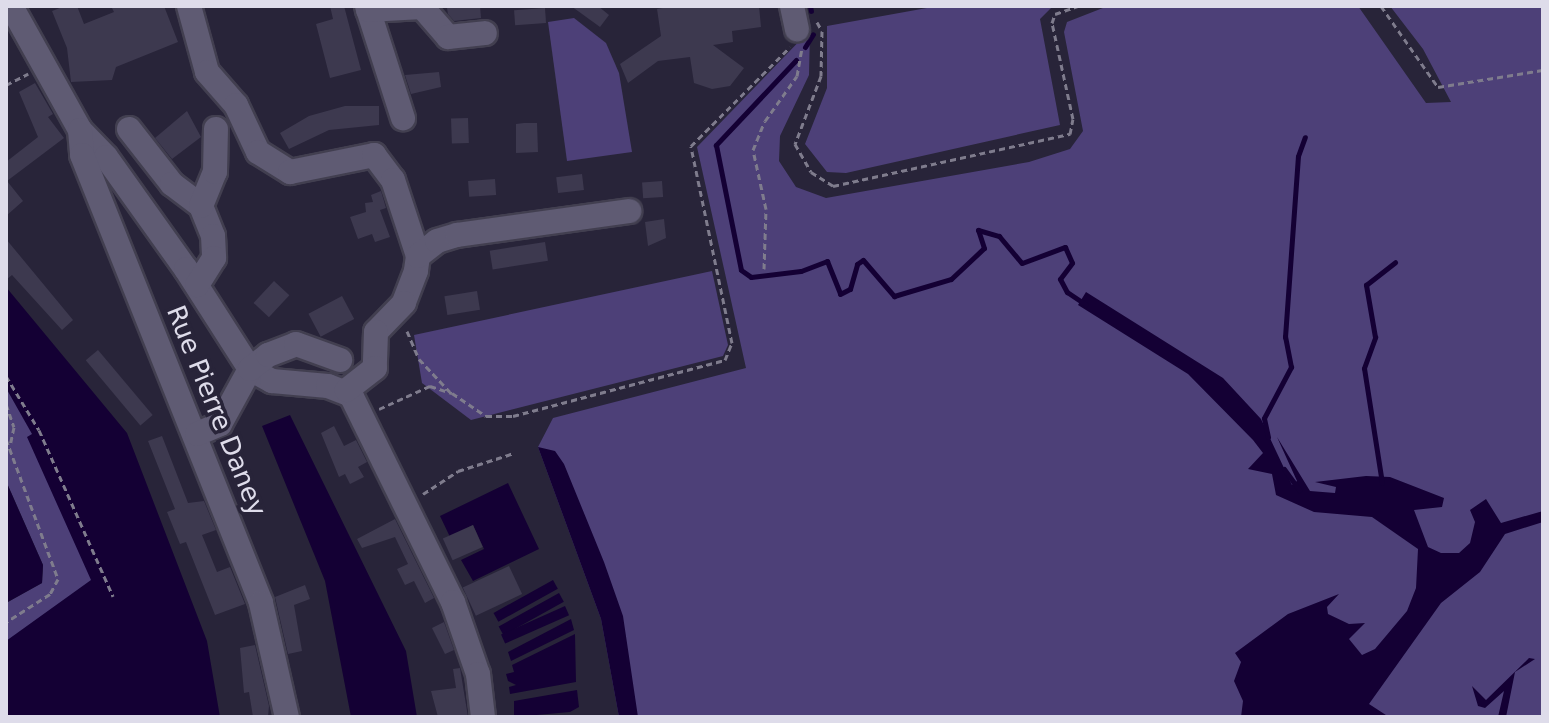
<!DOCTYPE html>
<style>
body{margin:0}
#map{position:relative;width:1549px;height:723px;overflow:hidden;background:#282439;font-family:"DejaVu Sans",sans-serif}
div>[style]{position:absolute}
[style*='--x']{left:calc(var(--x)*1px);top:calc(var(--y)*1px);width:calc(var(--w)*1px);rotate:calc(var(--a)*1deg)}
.green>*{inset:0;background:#4d4078}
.water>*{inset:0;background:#140034;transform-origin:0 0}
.stream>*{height:5px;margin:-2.5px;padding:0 2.5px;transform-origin:2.5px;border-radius:2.5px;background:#140034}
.building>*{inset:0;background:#3d394f;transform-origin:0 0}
.path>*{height:3px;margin-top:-1.5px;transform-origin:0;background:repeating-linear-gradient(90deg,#7f7c8d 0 6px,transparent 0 10px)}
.roads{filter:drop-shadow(2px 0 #423f50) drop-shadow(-2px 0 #423f50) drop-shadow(0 2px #423f50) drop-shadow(0 -2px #423f50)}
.minor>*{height:24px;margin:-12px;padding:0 12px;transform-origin:12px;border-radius:12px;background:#5f5b73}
span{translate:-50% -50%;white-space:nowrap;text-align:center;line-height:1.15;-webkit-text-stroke:7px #282439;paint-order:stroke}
.street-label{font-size:26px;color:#dedcea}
.frame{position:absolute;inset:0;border:8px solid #dedcea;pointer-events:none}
</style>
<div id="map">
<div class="green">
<div style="clip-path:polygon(938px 6px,1053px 6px,1040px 19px,1060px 125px,846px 173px,827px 172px,805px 144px,827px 88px,827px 26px)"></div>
<div style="clip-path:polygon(1108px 6px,1358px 6px,1426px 103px,1451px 102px,1423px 49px,1390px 6px,1543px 6px,1543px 717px,619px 717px,601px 619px,538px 447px,553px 418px,746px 368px,697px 147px,810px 30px,809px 75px,780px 136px,779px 161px,796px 187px,826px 198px,1029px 162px,1070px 149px,1083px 131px,1064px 32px,1067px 22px)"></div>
<div style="clip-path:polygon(574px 18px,606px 43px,619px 73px,632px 152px,567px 161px,548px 22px)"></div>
<div style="clip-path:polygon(712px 271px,728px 345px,723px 356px,471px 420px,422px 383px,414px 335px)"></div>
<div style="clip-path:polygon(6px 351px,119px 549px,6px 717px,6px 603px,42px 583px,43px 565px,6px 481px)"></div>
</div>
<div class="water">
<div style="clip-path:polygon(6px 287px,127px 433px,207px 641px,220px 717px,6px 717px,6px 641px,91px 580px,27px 437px,32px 434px,6px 388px)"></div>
<div style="clip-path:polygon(1086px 292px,1223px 378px,1261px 419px,1292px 485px,1297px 481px,1277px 437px,1310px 491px,1335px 493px,1336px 487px,1315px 482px,1366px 476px,1390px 477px,1444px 498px,1442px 507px,1414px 510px,1428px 547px,1441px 553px,1459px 553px,1470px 543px,1475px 522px,1470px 510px,1486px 499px,1501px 523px,1543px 511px,1543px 522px,1505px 534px,1480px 572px,1441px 603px,1369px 704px,1389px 717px,1241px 717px,1243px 701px,1234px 681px,1241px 662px,1235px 653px,1288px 614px,1339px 594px,1327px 607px,1328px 614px,1349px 624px,1365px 623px,1349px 639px,1362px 655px,1375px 649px,1407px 611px,1416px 588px,1418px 549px,1372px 517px,1314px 512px,1276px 495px,1272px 474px,1248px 469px,1263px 453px,1253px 440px,1188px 374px,1078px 305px)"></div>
<div style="clip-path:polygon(290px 415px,406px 651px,417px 717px,351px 717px,325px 581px,262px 426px)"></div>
<div style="clip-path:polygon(538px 447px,555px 451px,564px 464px,604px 562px,623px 616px,638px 717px,619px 717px,601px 619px)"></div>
<div style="clip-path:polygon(6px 481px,43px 565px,42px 583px,6px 603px)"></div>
<div style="clip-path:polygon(508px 483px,539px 549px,473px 581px,461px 560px,484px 549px,473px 525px,450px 537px,440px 516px)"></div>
<div style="left:553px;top:580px;width:10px;height:68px;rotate:61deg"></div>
<div style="left:559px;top:593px;width:10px;height:69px;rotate:61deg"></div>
<div style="left:565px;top:606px;width:10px;height:70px;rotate:66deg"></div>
<div style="clip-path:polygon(571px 619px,574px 630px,511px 661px,508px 652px)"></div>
<div style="clip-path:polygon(575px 634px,576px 682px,510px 694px,509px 687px,516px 685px,508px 681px,506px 674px,514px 672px,512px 665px)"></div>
<div style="clip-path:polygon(1529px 658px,1535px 659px,1515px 672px,1506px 717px,1498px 717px,1504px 691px,1485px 708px,1478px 706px,1472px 686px,1486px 700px)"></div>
<div style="clip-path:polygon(577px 690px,579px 707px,570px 712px,514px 717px,514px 701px)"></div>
</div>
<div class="stream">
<div style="--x:810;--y:6;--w:5;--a:79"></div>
<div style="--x:805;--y:47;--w:15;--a:-58"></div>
<div style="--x:796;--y:60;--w:117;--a:133.3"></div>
<div style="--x:716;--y:145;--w:127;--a:78.7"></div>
<div style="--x:741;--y:270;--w:12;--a:35"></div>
<div style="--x:751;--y:277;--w:50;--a:-6.8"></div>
<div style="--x:801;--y:271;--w:28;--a:-21"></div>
<div style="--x:827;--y:261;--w:35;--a:68"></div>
<div style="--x:840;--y:294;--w:11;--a:-27"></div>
<div style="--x:850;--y:289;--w:26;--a:-74"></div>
<div style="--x:857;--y:264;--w:7;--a:-34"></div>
<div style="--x:863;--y:260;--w:48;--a:49.3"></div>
<div style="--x:894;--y:296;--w:59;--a:-16.6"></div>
<div style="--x:951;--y:279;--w:45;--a:-43.2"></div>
<div style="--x:984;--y:248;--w:19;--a:-108"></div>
<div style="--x:978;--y:230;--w:22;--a:16"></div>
<div style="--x:999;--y:236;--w:35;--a:50"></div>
<div style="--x:1022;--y:263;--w:46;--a:-20.4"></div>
<div style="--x:1065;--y:247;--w:17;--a:66"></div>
<div style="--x:1072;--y:263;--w:20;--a:127"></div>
<div style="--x:1060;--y:279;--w:15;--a:62"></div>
<div style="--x:1067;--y:292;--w:22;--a:34"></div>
<div style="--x:1268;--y:437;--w:19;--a:-102"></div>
<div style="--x:1264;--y:418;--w:58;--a:-62.1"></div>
<div style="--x:1291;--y:367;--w:31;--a:-101"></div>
<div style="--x:1285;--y:337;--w:181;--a:-85.9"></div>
<div style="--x:1298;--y:156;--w:20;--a:-70"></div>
<div style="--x:1284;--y:469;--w:26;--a:54"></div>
<div style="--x:1382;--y:483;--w:116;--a:-98.9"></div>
<div style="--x:1364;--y:368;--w:33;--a:-70"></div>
<div style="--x:1375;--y:337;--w:53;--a:-99.8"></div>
<div style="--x:1366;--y:285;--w:37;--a:-38"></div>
</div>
<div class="building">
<div style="clip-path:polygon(65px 6px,77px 6px,84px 24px,114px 12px,111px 6px,164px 6px,178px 42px,116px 67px,112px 80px,71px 82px,67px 48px,52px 11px)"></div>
<div style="clip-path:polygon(330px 6px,344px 6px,361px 70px,330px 78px,316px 24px,333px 19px)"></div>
<div style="clip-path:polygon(480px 6px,481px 18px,454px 21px,448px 14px,447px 8px)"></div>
<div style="clip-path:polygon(571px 6px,598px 6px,609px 15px,600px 27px)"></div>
<div style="clip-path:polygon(674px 6px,759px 6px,761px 27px,732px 31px,733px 42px,713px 45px,744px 68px,730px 86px,712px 89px,694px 83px,690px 57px,658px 61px,628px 83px,620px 64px,661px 36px,657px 9px)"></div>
<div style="left:545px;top:8px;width:15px;height:31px;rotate:86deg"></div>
<div style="clip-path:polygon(439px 72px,441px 87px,411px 94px,405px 75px)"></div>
<div style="clip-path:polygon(35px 83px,53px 114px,48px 117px,64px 138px,7px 181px,23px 201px,6px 216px,6px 162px,38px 137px,19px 92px)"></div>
<div style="clip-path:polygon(345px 106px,379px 106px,379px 125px,329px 130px,289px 149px,280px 133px,309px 116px)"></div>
<div style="clip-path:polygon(187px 111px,201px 137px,172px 159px,155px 138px)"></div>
<div style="left:468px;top:118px;width:25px;height:17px;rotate:88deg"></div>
<div style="clip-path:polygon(524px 123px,537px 123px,538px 152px,516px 153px,516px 124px)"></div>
<div style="left:582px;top:174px;width:16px;height:26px;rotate:83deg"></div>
<div style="left:495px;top:179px;width:16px;height:27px;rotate:86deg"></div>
<div style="left:662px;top:181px;width:16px;height:20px;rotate:86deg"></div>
<div style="clip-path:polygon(381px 191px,386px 208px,380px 210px,390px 237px,375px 242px,372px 234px,358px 239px,350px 217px,366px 212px,365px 203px,373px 202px,371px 195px)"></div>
<div style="clip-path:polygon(664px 219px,666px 238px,648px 246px,645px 222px)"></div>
<div style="clip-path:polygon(6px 239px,73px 320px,62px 330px,12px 275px,6px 280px)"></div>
<div style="left:545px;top:242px;width:19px;height:56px;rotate:81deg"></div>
<div style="left:274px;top:281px;width:21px;height:30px;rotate:43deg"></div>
<div style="left:477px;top:291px;width:19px;height:33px;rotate:81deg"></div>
<div style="left:342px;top:296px;width:26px;height:38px;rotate:62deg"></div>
<div style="left:98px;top:350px;width:85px;height:16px;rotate:50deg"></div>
<div style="clip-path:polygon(334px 426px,344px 446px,356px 440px,367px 462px,358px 467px,364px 477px,350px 484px,345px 474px,339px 477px,321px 433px)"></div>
<div style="clip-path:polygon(162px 436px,188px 503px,204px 501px,216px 530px,202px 535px,217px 572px,230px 567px,245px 604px,215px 615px,186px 542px,180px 544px,167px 512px,175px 509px,148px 441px)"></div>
<div style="clip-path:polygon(395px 519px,434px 598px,425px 603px,414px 581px,405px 585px,397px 569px,408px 564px,395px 537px,362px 548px,357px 539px)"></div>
<div style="left:473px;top:525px;width:24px;height:33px;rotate:66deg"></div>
<div style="left:509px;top:566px;width:31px;height:51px;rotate:65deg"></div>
<div style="clip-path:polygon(305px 585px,310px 599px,294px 605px,302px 651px,288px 654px,275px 597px)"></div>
<div style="clip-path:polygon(444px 622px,454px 650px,445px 654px,432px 628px)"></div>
<div style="clip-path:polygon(255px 645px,269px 706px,268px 717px,253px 717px,249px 692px,244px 693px,240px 648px)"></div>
<div style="clip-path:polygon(460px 668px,468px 717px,438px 717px,431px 691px,456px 688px,453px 669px)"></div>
</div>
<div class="path">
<div style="--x:1381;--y:6;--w:99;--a:54.9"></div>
<div style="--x:1438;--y:87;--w:106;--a:-9.2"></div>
<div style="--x:817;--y:22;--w:10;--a:61"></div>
<div style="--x:822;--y:31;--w:45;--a:91.3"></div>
<div style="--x:821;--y:76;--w:73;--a:110.9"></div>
<div style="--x:795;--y:144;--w:32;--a:60"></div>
<div style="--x:811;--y:172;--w:26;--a:32"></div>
<div style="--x:833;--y:186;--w:243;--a:-12.4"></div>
<div style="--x:1070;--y:134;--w:15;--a:-79"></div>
<div style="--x:1073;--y:119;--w:98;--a:-102.3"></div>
<div style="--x:1052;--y:23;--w:9;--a:-72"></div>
<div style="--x:1055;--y:14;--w:24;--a:-19"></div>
<div style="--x:6;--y:85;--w:25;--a:-27"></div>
<div style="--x:764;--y:269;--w:60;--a:-88.1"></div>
<div style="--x:766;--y:209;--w:60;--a:-102.4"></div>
<div style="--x:753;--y:150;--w:31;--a:-68"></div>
<div style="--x:765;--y:121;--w:55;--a:-54.6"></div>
<div style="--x:797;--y:76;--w:28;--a:-80"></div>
<div style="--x:407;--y:331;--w:30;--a:67"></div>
<div style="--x:419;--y:359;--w:45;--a:46.8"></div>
<div style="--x:6;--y:376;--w:63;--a:58.6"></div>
<div style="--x:39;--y:430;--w:182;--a:66"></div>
<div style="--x:6;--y:404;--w:24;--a:71"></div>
<div style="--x:14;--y:427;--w:19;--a:102"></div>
<div style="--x:379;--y:409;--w:56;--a:-24.3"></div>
<div style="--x:430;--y:386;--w:23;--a:18"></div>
<div style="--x:452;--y:393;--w:41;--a:34.1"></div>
<div style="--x:486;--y:416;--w:27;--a:0"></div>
<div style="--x:513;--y:416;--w:219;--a:-14.8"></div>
<div style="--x:725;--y:360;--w:18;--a:-68"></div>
<div style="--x:732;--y:343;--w:201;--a:-101.8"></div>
<div style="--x:691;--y:146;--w:140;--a:-45"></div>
<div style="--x:6;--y:439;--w:149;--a:69.6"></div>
<div style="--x:58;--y:579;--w:17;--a:118"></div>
<div style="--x:50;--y:594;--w:52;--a:147.5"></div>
<div style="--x:423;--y:494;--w:42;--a:-33.3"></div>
<div style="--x:458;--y:471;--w:59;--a:-17.8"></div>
</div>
<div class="roads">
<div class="minor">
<div style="--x:11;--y:6;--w:142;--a:60.9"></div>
<div style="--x:80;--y:130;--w:37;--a:46"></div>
<div style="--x:106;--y:157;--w:138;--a:54.5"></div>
<div style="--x:186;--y:269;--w:119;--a:57.4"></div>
<div style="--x:250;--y:369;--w:25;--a:29"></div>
<div style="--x:272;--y:381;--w:56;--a:5.1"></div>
<div style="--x:328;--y:386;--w:25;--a:21"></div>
<div style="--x:351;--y:395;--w:231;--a:63.8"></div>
<div style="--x:453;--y:602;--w:76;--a:70.9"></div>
<div style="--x:478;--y:674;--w:43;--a:83.4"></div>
<div style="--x:189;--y:6;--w:68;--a:74.7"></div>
<div style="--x:207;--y:72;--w:44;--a:48.7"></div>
<div style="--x:236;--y:105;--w:52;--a:64.9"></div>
<div style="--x:258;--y:152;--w:38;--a:32"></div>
<div style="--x:290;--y:172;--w:86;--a:-11.4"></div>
<div style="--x:374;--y:155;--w:31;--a:53"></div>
<div style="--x:393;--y:180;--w:80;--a:71.8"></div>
<div style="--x:418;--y:256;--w:15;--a:98"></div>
<div style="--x:416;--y:271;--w:34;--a:111"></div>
<div style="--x:404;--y:303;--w:40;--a:134"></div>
<div style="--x:376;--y:332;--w:36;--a:92"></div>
<div style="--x:375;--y:368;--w:36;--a:142"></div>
<div style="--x:367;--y:6;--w:118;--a:72.2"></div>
<div style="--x:792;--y:6;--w:24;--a:78"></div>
<div style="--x:368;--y:10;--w:54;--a:-3.2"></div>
<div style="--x:422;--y:7;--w:40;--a:49"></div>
<div style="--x:448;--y:37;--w:37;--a:-6"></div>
<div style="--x:129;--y:129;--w:70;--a:52"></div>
<div style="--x:172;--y:184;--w:36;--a:37"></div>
<div style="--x:201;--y:206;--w:32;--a:68"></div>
<div style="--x:213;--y:236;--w:22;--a:87"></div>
<div style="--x:214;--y:258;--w:32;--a:122"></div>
<div style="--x:80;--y:130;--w:25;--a:85"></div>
<div style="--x:82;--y:155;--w:482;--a:68.2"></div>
<div style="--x:261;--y:603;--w:117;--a:77.2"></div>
<div style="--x:201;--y:206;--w:37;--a:-68"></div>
<div style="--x:215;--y:172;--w:43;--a:-88.7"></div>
<div style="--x:418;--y:256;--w:24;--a:-38"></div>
<div style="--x:437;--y:241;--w:21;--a:-17"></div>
<div style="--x:457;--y:235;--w:174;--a:-7.9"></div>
<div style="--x:197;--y:434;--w:25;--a:-23"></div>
<div style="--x:220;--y:424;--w:63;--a:-61.4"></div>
<div style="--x:250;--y:369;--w:23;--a:-38"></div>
<div style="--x:268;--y:355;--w:30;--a:-21"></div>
<div style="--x:296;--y:344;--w:47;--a:20"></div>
</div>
</div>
<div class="street-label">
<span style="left:216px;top:411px;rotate:68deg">Rue Pierre Daney</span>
</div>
<div class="frame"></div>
</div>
